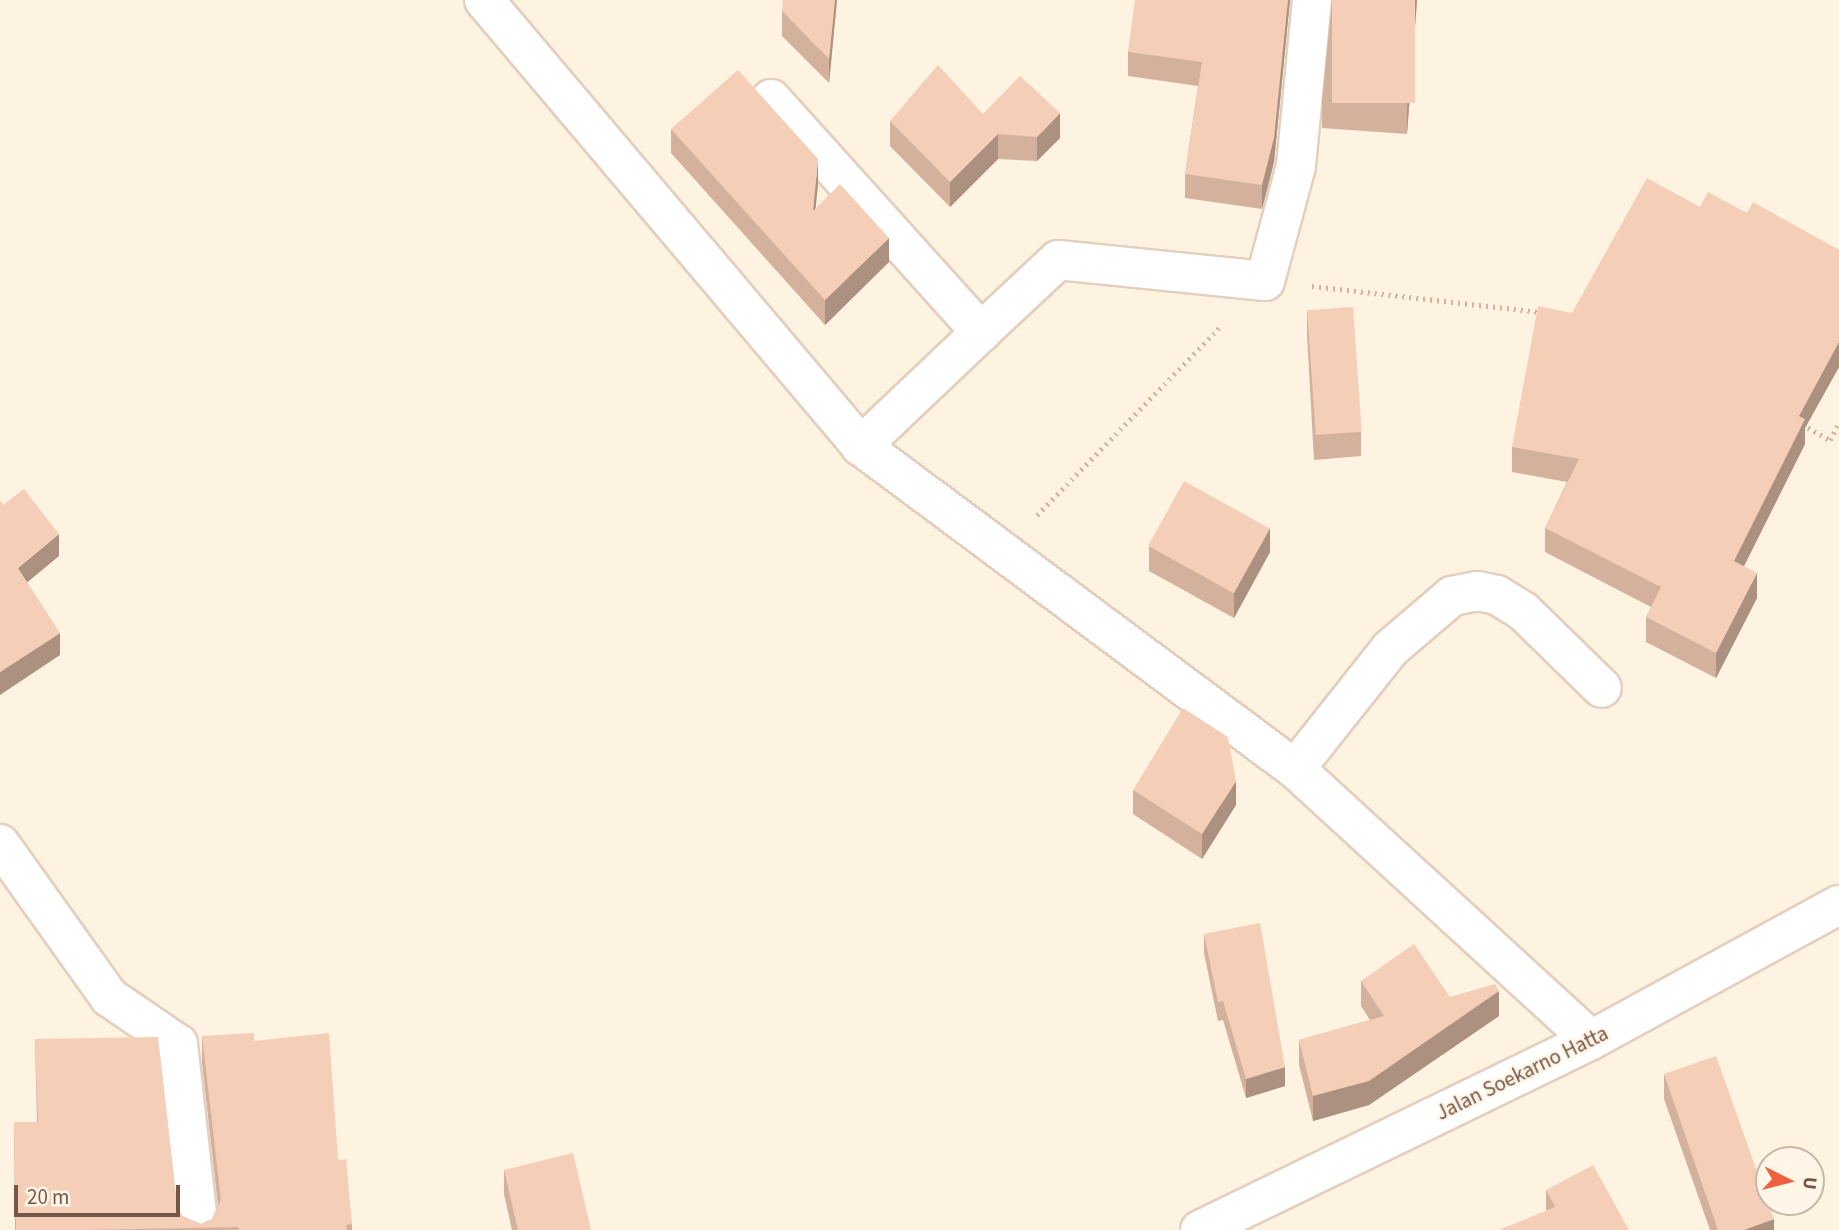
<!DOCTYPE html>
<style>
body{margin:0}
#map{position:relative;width:1839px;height:1230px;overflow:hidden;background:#fef2e1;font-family:"Source Sans 3",sans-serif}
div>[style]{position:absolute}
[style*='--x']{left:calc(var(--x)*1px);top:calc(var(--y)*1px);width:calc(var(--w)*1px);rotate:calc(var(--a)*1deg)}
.path>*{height:4.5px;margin-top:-2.25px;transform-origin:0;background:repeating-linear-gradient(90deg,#d9b19a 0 2px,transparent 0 7px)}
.roads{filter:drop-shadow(2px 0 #e4cfbf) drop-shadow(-2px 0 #e4cfbf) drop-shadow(0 2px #e4cfbf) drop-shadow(0 -2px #e4cfbf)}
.minor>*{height:38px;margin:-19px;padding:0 19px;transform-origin:19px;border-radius:19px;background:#fff}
.wall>*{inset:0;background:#d3b19d}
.shaded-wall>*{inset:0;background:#ac9080}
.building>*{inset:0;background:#f5ceb7;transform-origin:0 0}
span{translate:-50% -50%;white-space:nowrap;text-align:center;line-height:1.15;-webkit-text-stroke:5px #fff6e8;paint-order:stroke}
.street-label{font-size:21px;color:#765646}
.north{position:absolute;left:1755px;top:1146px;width:70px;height:70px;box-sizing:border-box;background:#fff6e8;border:2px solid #c8b6a7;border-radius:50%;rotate:96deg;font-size:19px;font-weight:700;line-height:28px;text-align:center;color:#765646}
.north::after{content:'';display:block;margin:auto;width:24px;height:32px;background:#ef613e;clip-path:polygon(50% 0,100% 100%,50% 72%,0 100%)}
.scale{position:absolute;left:14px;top:1185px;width:166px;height:32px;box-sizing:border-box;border:4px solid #765646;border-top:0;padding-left:9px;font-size:21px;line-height:24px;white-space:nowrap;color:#765646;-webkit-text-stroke:5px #fff6e8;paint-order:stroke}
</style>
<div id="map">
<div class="path">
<div style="--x:1312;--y:286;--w:229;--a:6.5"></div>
<div style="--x:1802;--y:424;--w:32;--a:30"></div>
<div style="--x:1830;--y:440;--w:20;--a:-63"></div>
<div style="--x:1037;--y:515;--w:264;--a:-45.8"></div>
</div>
<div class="roads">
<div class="minor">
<div style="--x:484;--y:0;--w:584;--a:49.79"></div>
<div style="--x:771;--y:99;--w:314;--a:48"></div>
<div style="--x:981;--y:332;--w:105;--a:-43.1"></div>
<div style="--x:1058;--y:260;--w:208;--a:5.8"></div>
<div style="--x:1265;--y:281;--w:119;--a:-74.9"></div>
<div style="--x:1296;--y:166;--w:167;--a:-84.5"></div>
<div style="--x:981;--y:332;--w:166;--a:136.5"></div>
<div style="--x:861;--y:446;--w:541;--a:36.66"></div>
<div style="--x:0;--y:844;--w:188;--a:54.5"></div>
<div style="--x:109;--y:997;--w:83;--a:34.3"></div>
<div style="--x:178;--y:1044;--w:187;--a:83.6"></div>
<div style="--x:1591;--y:1040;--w:401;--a:-137.5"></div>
<div style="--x:1295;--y:769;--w:153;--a:-51.6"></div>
<div style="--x:1390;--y:649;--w:82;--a:-40.5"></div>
<div style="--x:1452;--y:596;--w:25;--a:-11"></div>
<div style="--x:1477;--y:591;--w:20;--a:11"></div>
<div style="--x:1497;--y:595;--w:31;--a:32"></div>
<div style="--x:1523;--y:611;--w:110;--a:44.3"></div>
<div style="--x:1200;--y:1230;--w:435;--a:-25.9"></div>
<div style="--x:1591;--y:1040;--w:282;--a:-28.6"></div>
</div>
</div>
<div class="wall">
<div style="clip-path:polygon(837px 0,829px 83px,782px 36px,782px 11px)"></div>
<div style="clip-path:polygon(1290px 0,1274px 162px,1262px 209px,1185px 198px,1185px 174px,1198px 86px,1128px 76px,1128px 52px)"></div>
<div style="clip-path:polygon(1332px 0,1417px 0,1407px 134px,1322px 128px,1322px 103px)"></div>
<div style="clip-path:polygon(983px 114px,1060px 138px,1037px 161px,998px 159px,950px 207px,890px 146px,890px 121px)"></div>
<div style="clip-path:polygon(671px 129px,818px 184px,815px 209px,889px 262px,825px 325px,671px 153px)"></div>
<div style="clip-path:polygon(1747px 213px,1839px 250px,1839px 367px,1805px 428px,1805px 444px,1744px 566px,1757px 598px,1716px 678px,1646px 642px,1646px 617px,1651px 607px,1545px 552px,1545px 528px,1567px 482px,1512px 472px,1512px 447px,1572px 313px)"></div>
<div style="clip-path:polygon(1307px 310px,1361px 432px,1361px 456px,1314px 460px,1307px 335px)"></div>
<div style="clip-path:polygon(1149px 546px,1270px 552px,1234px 618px,1149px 571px)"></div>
<div style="clip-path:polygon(1133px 790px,1236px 805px,1202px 859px,1133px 814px)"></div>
<div style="clip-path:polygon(1204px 934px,1285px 1086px,1246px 1098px,1223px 1020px,1218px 1021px,1204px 953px)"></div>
<div style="clip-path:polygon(1361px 981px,1450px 997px,1499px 1016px,1369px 1105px,1313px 1121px,1299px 1065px,1299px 1040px,1370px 1020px,1361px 1006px)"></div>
<div style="clip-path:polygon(202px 1036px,254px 1041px,338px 1160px,352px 1224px,352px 1230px,15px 1230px,14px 1122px,37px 1122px,35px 1039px,177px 1205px,182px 1216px,201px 1224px,212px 1219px,218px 1206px,202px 1063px)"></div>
<div style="clip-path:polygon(1664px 1074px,1774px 1230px,1710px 1230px,1664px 1099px)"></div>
<div style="clip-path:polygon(504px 1170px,591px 1230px,512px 1230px,504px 1194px)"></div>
<div style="clip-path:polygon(1546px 1190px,1629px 1230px,1546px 1210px)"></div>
</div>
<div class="shaded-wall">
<div style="clip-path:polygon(835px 0,837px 0,829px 83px,829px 59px)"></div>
<div style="clip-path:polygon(1288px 0,1290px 0,1274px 162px,1262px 209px,1262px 185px)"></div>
<div style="clip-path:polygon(1415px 0,1417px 0,1407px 134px,1407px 109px)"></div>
<div style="clip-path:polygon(1060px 113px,1060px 138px,1037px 161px,1037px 137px)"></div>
<div style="clip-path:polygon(998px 134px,998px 159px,950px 207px,950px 182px)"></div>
<div style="clip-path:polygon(818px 159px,818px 184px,813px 236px,813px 211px)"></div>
<div style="clip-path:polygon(889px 238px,889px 262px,825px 325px,825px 300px)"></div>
<div style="clip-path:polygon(1839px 342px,1839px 367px,1805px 428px,1805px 444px,1734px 586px,1734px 561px,1799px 416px)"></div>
<div style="clip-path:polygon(1270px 528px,1270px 552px,1234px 618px,1234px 593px)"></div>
<div style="clip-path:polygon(59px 534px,59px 556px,18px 590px,18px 568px)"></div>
<div style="clip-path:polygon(1757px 573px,1757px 598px,1716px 678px,1716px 653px)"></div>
<div style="clip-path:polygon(60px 633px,60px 655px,0 695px,0 672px)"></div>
<div style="clip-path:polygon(1236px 781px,1236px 805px,1202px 859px,1202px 834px)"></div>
<div style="clip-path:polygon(1499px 991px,1499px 1016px,1369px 1105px,1313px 1121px,1313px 1096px)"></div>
<div style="clip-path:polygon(1285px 1067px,1285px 1086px,1246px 1098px,1246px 1079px)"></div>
<div style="clip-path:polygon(1774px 1219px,1774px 1230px,1744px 1230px)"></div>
</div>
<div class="building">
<div style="clip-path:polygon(783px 0,835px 0,829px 59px,782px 11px)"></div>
<div style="clip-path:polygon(1135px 0,1288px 0,1274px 138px,1262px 185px,1185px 174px,1202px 62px,1128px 52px)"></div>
<div style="left:1332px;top:0;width:83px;height:103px"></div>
<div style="clip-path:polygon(938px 65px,983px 114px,1020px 76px,1060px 113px,1037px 137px,998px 134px,950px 182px,890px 121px)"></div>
<div style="clip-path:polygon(738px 70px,818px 159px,813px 211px,840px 184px,889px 238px,825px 300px,671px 129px)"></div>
<div style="clip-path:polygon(1647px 178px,1700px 207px,1708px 192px,1747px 213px,1753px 202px,1839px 250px,1839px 342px,1799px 416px,1805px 419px,1734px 561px,1757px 573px,1716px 653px,1646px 617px,1661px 587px,1545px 528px,1579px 459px,1512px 447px,1538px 306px,1572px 313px)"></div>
<div style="left:1353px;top:307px;width:125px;height:46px;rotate:86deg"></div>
<div style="left:1184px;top:481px;width:98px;height:74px;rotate:29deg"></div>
<div style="clip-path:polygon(24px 489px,59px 534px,18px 568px,60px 633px,0 672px,0 500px,3px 505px)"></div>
<div style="clip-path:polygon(1183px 708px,1228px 737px,1236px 781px,1202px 834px,1133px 790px)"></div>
<div style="clip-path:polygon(1260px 923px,1285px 1067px,1246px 1079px,1223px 1001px,1218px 1002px,1204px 934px)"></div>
<div style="clip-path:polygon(1414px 944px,1450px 997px,1495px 984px,1499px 991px,1369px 1081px,1313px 1096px,1299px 1040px,1384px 1016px,1361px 981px)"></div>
<div style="clip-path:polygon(254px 1033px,254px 1041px,329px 1033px,338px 1160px,346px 1159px,352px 1224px,346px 1225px,347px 1230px,239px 1230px,238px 1227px,86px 1230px,16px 1230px,14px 1122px,38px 1122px,35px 1039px,158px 1037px,177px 1205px,182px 1216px,201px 1224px,212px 1219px,221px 1200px,202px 1036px)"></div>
<div style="clip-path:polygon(1716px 1056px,1774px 1219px,1744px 1230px,1718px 1230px,1664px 1074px)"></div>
<div style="clip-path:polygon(573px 1153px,591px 1230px,518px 1230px,504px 1170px)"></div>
<div style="clip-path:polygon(1593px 1165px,1629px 1230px,1499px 1230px,1555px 1207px,1546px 1190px)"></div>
</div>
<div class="street-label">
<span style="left:1522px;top:1073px;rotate:-26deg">Jalan Soekarno Hatta</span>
</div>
<div class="north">U</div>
<div class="scale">20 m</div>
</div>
